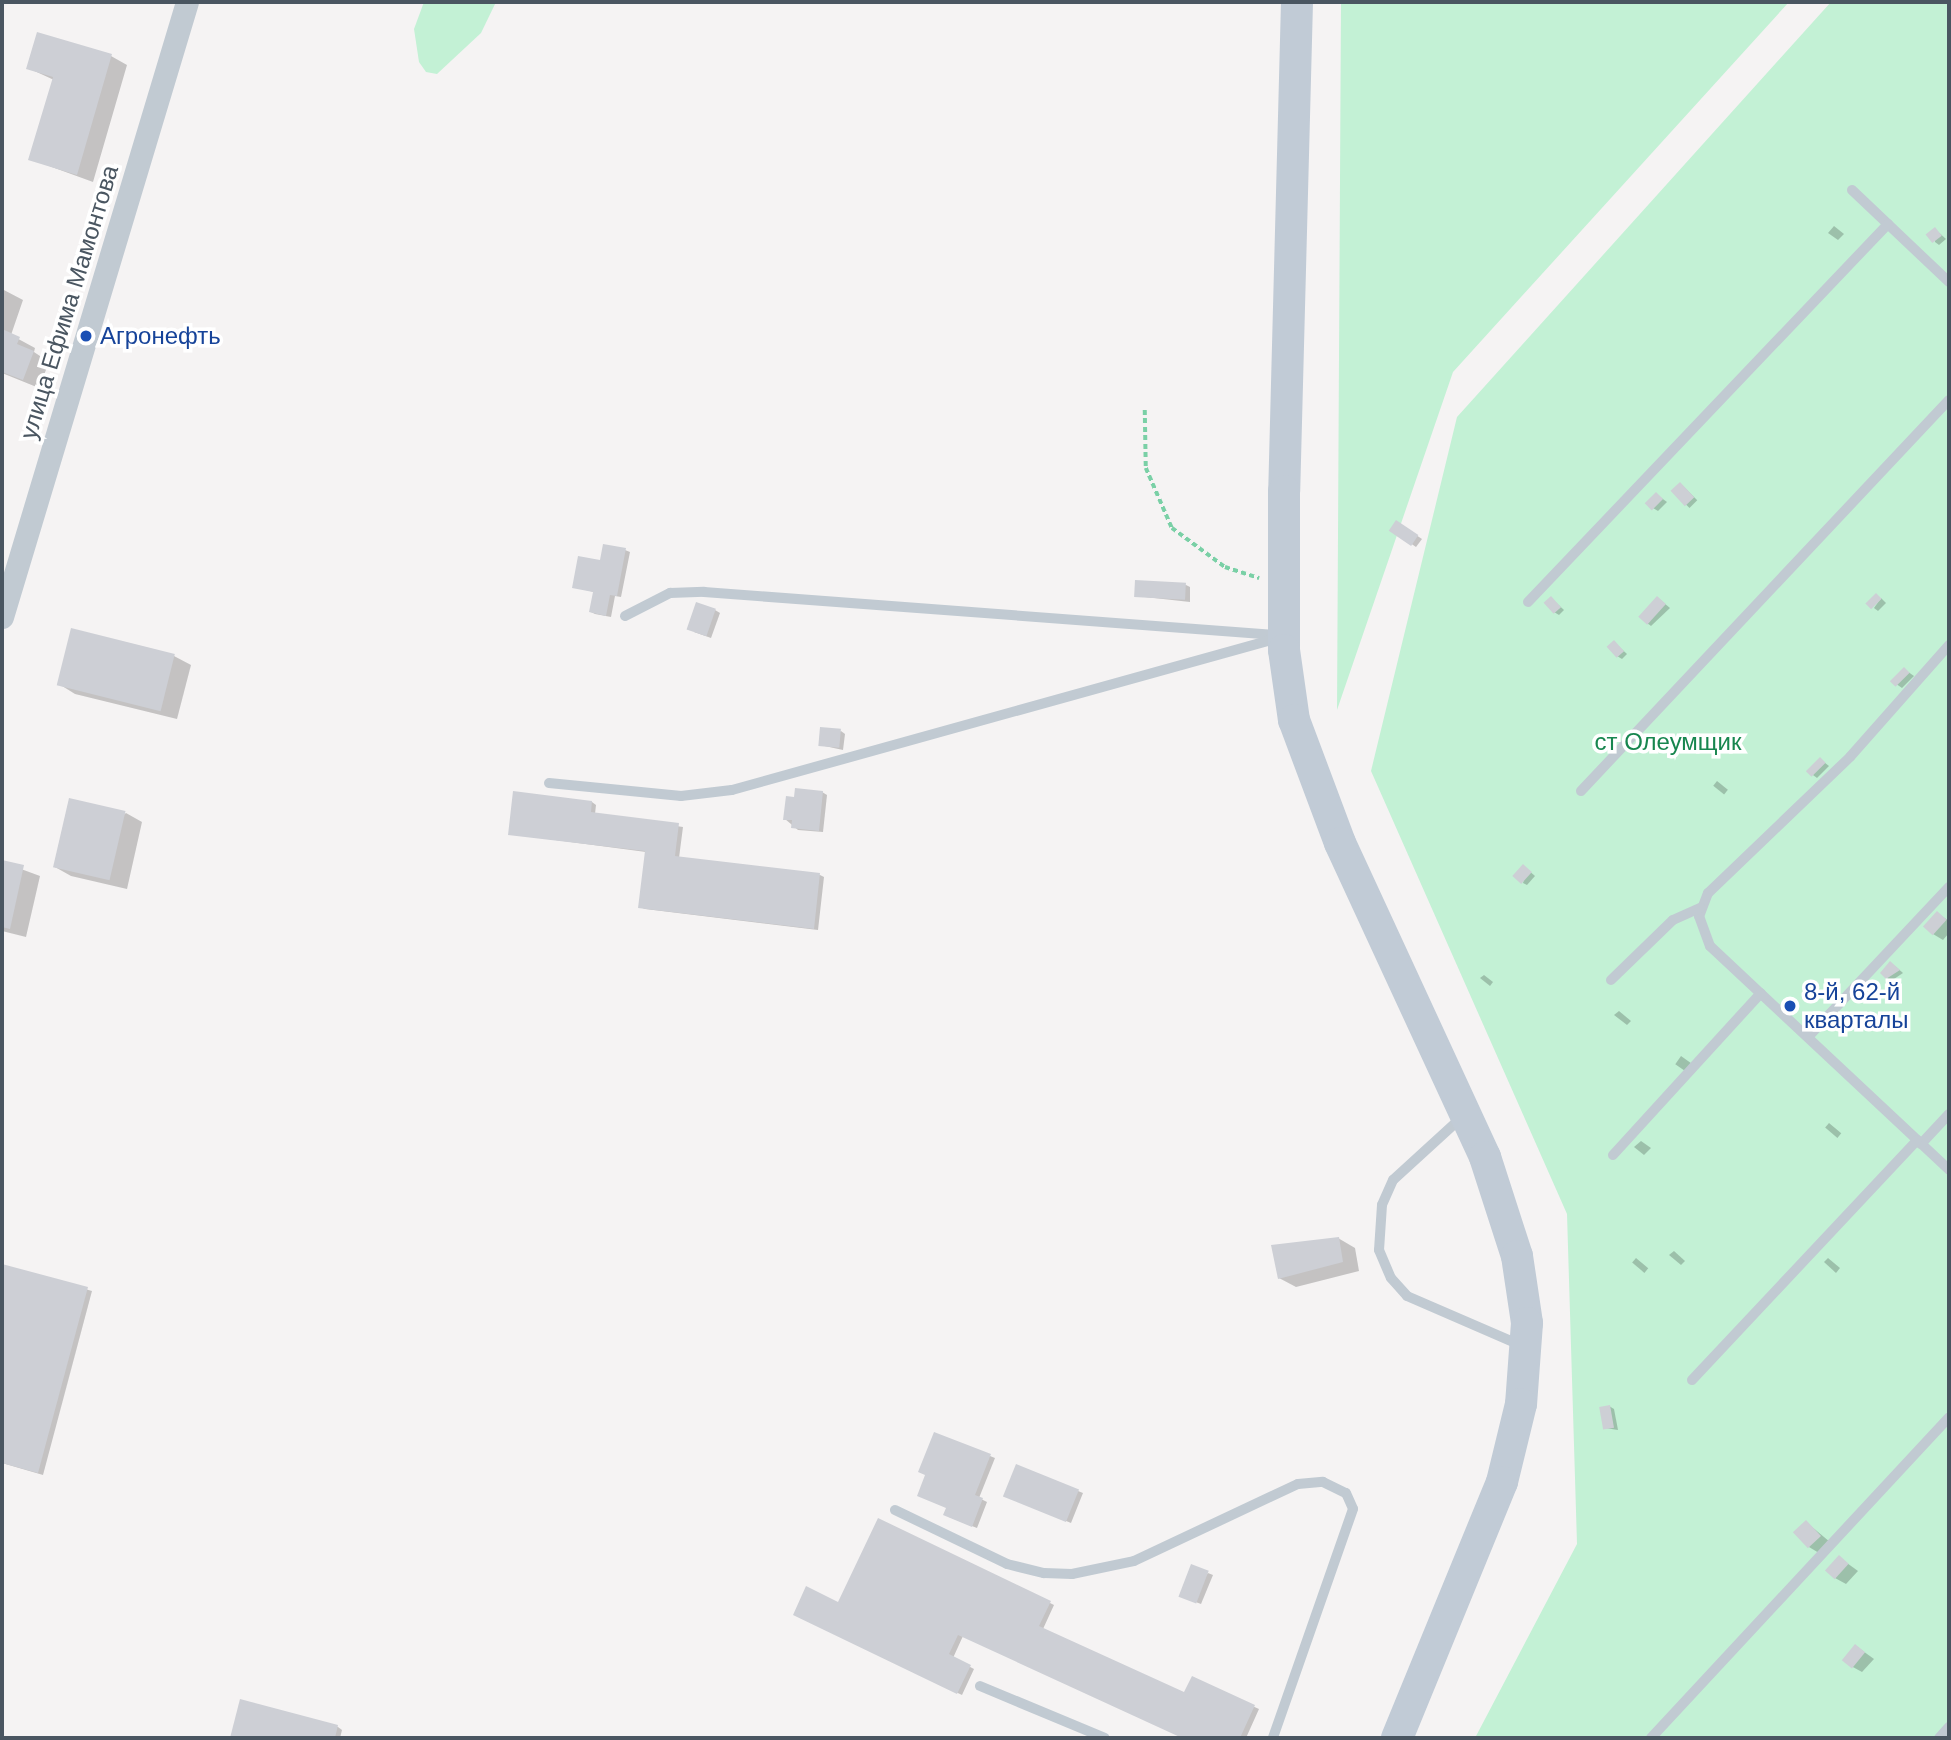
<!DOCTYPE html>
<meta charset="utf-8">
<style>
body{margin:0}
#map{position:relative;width:1951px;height:1740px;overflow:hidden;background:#f5f3f3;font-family:Arial,sans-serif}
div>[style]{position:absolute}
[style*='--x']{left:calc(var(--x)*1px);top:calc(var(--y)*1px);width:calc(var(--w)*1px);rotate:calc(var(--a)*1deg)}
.green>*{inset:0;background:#c3f1d5}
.shadow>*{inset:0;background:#0003;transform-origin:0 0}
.building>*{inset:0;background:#cdcfd5;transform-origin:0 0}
.path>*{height:3.5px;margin-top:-1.75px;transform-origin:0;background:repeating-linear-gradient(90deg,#7ad0a6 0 5px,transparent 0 8.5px)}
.lane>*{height:10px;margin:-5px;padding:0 5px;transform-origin:5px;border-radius:5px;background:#c1cad2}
.street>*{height:23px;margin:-11.5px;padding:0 11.5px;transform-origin:11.5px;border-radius:11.5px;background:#c1cad2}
.secondary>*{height:32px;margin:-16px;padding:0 16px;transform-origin:16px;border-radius:16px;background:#c1cbd6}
.dots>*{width:19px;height:19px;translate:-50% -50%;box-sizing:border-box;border:4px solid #fff;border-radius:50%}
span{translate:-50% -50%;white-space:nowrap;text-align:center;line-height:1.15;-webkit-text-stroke:7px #fff;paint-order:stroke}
.street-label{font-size:24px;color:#4a5661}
.transit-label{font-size:24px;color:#164399}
.left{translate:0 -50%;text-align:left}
.park-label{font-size:24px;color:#17864f}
.frame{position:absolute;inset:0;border:4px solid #4a5661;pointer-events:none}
</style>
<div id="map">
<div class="green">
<div style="clip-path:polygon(424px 2px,496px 2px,481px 33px,437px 74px,426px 72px,419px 62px,414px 29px)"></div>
<div style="clip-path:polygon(1341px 2px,1789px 2px,1453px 372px,1337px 710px)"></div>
<div style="clip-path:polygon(1831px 2px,1949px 2px,1949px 1738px,1475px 1738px,1577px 1544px,1567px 1214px,1371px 771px,1457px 417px)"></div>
</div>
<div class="shadow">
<div style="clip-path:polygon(111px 56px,127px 65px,93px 182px,30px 159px,54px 80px,28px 68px)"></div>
<div style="clip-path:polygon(1834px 226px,1844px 234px,1838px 240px,1828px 233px)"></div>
<div style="clip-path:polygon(1935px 229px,1946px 239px,1939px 245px,1935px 242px)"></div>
<div style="clip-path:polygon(2px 289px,23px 300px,11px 335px,35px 348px,34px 352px,49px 362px,39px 388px,2px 373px)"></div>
<div style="left:1681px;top:484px;width:23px;height:11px;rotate:45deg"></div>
<div style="clip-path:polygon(1656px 494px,1667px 502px,1658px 511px,1653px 508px)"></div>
<div style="clip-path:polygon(1401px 525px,1422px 539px,1416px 547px,1391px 530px)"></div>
<div style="clip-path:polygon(625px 550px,630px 552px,621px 597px,615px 596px,611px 617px,595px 614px,591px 612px,594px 592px,574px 587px,601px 562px)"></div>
<div style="clip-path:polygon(1186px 585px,1190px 587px,1190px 602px,1136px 596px)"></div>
<div style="clip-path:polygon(1551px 598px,1564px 610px,1559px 615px,1554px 612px)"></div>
<div style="clip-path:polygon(1658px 598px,1670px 608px,1651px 626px,1647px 623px)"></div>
<div style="clip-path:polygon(1881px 598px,1886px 603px,1878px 611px,1874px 608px)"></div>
<div style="clip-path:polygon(715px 610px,720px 613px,711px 638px,694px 632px)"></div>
<div style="clip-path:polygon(1615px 643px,1627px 654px,1622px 659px,1617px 656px)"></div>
<div style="clip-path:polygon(174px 656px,191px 665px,177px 719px,75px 694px,59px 684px)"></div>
<div style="clip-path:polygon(1904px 669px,1914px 676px,1902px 688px,1892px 681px)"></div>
<div style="clip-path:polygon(841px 731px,845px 734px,843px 750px,820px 745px)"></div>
<div style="clip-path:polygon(1820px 759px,1829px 766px,1817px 778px,1813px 775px)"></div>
<div style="left:1717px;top:781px;width:14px;height:6px;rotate:39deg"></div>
<div style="clip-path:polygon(822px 792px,827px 795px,823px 832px,798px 830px,785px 819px)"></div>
<div style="clip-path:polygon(592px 802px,596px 805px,595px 814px,683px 827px,679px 858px,820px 875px,824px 877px,818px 930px,645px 909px,640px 907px,646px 852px,510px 834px)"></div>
<div style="clip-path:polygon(126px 813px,142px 822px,127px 889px,71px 876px,55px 867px)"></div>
<div style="clip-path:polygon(2px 862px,40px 876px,26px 937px,2px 931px)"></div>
<div style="clip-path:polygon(1527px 869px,1535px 876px,1527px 885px,1523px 883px)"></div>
<div style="clip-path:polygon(1937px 913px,1949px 921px,1949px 933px,1943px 940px,1933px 934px)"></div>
<div style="clip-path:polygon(1895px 966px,1903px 973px,1891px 981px,1887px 978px)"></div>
<div style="clip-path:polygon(1484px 975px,1493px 982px,1490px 986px,1480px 978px)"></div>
<div style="clip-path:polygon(1619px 1011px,1631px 1021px,1627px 1025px,1614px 1015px)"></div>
<div style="left:1681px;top:1056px;width:12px;height:10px;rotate:35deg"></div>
<div style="left:1829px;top:1123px;width:16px;height:6px;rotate:40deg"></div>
<div style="clip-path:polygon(1641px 1141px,1651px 1148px,1644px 1155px,1634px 1147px)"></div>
<div style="clip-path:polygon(1338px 1238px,1355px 1248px,1359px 1271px,1296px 1287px,1279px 1278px)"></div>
<div style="clip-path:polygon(1674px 1251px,1685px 1261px,1681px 1265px,1669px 1255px)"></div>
<div style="left:1636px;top:1258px;width:16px;height:6px;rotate:40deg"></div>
<div style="clip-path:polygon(1828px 1258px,1840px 1268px,1836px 1273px,1824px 1262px)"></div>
<div style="clip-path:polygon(2px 1265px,92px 1291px,43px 1475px,2px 1463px)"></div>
<div style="clip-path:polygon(1609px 1406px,1614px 1409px,1618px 1430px,1605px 1428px)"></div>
<div style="clip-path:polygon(990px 1456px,995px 1458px,979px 1498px,987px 1502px,977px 1528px,949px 1517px,953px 1512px,927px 1475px)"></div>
<div style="clip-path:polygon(1078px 1491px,1083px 1493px,1071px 1523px,1010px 1498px)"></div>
<div style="clip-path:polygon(1806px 1522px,1830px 1542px,1819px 1553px,1809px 1547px)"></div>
<div style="clip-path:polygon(1840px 1558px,1858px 1571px,1846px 1584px,1835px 1578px)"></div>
<div style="clip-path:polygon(1208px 1573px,1213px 1575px,1201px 1604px,1185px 1598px)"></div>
<div style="clip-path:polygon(1050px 1603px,1054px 1605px,1043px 1629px,1185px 1694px,1192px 1679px,1259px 1709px,1246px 1738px,1185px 1738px,963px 1636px,953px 1658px,974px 1669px,962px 1695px,799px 1617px)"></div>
<div style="clip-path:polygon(1856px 1646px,1874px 1659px,1862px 1672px,1851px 1666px)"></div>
<div style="clip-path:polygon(241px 1701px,338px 1727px,342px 1730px,340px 1738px,232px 1738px)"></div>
</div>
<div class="building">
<div style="clip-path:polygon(37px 32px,112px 54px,77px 175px,28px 160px,53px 77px,26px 69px)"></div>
<div style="left:1935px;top:227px;width:11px;height:12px;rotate:52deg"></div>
<div style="clip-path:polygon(2px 329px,20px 337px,17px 344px,34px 351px,23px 380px,2px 372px)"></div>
<div style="left:1680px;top:482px;width:21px;height:13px;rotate:47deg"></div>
<div style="left:1656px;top:492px;width:10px;height:16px;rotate:45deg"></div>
<div style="left:1396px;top:520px;width:27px;height:13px;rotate:34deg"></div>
<div style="clip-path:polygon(603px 544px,626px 548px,617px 596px,610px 595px,606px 616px,589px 612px,593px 592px,572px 588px,578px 556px,600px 560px)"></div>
<div style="left:1135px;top:580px;width:51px;height:17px;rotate:3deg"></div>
<div style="left:1876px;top:593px;width:8px;height:15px;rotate:45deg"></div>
<div style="left:1551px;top:596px;width:15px;height:10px;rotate:48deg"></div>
<div style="left:1657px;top:596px;width:12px;height:28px;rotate:42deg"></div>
<div style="left:696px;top:602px;width:21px;height:29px;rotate:19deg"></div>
<div style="left:71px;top:628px;width:107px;height:59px;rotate:14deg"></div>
<div style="left:1614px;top:640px;width:15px;height:10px;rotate:48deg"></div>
<div style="left:1904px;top:667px;width:8px;height:20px;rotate:45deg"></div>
<div style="left:820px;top:727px;width:21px;height:19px;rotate:5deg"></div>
<div style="left:1820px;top:757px;width:8px;height:20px;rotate:45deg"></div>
<div style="clip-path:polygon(795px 788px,823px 791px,819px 831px,791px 828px,792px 820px,783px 820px,786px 796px,794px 797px)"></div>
<div style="clip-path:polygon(513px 791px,592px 801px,591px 812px,679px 823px,675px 856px,820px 873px,814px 929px,638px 908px,645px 851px,508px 835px)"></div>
<div style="left:69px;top:798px;width:58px;height:71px;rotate:13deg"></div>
<div style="clip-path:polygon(2px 860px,24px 865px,10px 929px,2px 927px)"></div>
<div style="left:1523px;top:864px;width:12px;height:16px;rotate:42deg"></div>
<div style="left:1937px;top:911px;width:13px;height:21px;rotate:42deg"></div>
<div style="clip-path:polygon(1890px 961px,1900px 970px,1886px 979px,1880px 973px)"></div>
<div style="clip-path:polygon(1339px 1237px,1343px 1262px,1278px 1279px,1271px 1245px)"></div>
<div style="clip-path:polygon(2px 1264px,88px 1287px,38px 1473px,2px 1463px)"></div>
<div style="left:1610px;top:1405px;width:23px;height:11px;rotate:80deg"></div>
<div style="clip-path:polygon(934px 1432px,991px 1454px,975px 1495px,983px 1498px,972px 1527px,943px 1515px,946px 1508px,917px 1496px,925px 1475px,918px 1472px)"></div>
<div style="left:1016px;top:1464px;width:68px;height:35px;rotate:22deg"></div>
<div style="clip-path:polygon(878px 1518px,1051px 1601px,1039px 1626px,1184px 1692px,1192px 1676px,1255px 1705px,1240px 1738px,1182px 1738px,958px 1635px,949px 1654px,971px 1665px,957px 1694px,793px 1615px,806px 1586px,838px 1602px)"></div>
<div style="left:1806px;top:1520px;width:22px;height:18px;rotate:47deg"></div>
<div style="left:1839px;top:1555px;width:13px;height:21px;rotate:42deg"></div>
<div style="left:1191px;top:1564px;width:19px;height:35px;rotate:21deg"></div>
<div style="left:1855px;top:1644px;width:13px;height:21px;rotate:39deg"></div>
<div style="clip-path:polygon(240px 1699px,338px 1725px,335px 1738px,230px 1738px)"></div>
</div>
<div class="path">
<div style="--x:1145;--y:410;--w:58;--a:89"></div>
<div style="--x:1146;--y:468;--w:65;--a:66.6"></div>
<div style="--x:1172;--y:528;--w:66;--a:36.3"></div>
<div style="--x:1225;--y:567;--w:36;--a:18"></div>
</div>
<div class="lane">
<div style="--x:1852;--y:190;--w:134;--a:43.5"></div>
<div style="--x:1528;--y:602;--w:522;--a:-46.4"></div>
<div style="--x:625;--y:616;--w:51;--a:-27.1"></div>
<div style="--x:670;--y:593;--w:34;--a:-2"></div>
<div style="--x:704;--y:592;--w:574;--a:4.3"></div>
<div style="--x:1949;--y:645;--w:149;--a:131.5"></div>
<div style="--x:1850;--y:757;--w:197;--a:136.2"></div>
<div style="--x:1708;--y:893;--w:25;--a:111"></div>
<div style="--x:1699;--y:916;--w:32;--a:70"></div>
<div style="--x:1710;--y:946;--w:328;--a:43.1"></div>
<div style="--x:549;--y:783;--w:133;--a:5.6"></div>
<div style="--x:681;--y:796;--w:51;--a:-6.7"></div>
<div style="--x:732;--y:790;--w:571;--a:-15.55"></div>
<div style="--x:1581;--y:791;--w:537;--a:-46.74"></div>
<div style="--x:1611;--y:980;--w:86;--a:-44.1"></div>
<div style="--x:1673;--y:920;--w:30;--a:-24"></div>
<div style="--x:1808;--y:1037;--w:206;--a:-46.8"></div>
<div style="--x:1462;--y:1117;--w:93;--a:137.6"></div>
<div style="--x:1393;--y:1180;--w:27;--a:114"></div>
<div style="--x:1382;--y:1205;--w:45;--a:93.8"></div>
<div style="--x:1379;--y:1250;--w:30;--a:67"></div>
<div style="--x:1391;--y:1278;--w:24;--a:48"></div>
<div style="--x:1407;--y:1296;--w:123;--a:23.4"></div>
<div style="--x:1921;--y:1144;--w:41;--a:-47"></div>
<div style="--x:1613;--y:1155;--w:219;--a:-47.6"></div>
<div style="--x:1692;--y:1380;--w:329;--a:-46.8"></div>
<div style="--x:895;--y:1510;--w:124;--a:25.7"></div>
<div style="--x:1007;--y:1564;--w:38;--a:14"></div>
<div style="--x:1044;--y:1573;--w:28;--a:2"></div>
<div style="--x:1072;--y:1574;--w:63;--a:-11.8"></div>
<div style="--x:1134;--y:1561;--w:181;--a:-25.2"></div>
<div style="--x:1298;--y:1484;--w:25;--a:-5"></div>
<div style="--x:1323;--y:1482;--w:25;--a:26"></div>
<div style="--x:1346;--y:1493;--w:17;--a:66"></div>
<div style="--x:1353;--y:1509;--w:243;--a:109.3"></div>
<div style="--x:980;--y:1686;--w:135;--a:22.6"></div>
<div style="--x:1651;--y:1738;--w:438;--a:-47.1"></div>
<div style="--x:1939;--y:1738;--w:15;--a:-48"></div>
</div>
<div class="street">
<div style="--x:2;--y:617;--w:642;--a:-73.26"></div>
</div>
<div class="secondary">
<div style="--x:1297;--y:2;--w:489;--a:91.5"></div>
<div style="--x:1284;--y:491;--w:159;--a:90"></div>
<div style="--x:1284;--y:650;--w:71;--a:81.9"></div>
<div style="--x:1294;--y:720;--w:131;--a:69.5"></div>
<div style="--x:1340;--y:843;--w:346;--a:65.2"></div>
<div style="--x:1485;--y:1157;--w:104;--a:72.1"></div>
<div style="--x:1517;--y:1256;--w:68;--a:81.5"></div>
<div style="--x:1527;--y:1323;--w:81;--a:94.2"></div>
<div style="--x:1521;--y:1404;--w:80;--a:103.7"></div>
<div style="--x:1502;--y:1482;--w:277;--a:112.3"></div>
</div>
<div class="dots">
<div style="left:86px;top:336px;background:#1a4fb4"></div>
<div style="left:1790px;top:1006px;background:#1a4fb4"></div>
</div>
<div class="street-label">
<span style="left:69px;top:302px;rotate:-73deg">улица Ефима Мамонтова</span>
</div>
<div class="transit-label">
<span class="left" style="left:100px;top:336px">Агронефть</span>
<span class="left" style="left:1804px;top:1006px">8-й, 62-й<br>кварталы</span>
</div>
<div class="park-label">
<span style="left:1668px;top:742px">ст Олеумщик</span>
</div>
<div class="frame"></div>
</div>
